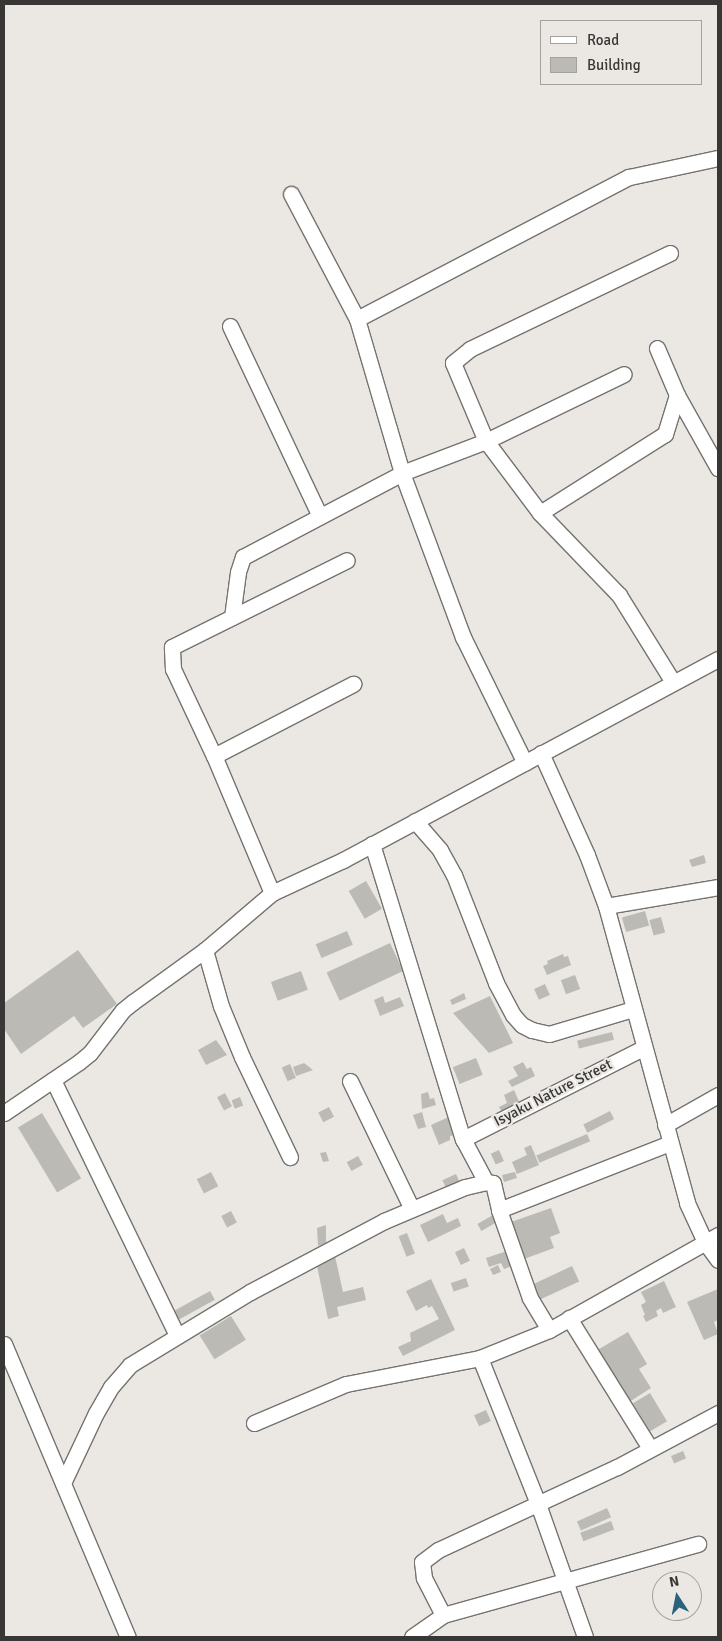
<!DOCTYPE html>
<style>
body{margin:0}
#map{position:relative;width:722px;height:1641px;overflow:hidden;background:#ebe8e4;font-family:Signika,sans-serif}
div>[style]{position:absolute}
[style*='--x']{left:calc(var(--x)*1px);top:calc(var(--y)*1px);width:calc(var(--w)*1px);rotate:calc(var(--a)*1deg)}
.building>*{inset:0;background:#bcbab5;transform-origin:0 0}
.roads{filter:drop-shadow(1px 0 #75736f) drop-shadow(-1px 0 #75736f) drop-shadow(0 1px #75736f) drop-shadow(0 -1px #75736f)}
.minor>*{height:15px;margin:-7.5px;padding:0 7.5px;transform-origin:7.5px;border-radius:7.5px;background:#fff}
span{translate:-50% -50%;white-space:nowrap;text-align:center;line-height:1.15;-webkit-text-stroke:4.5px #ebe8e4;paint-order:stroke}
.street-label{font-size:15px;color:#383736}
.frame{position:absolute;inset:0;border:5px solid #383736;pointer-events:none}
.legend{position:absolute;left:540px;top:20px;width:162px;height:65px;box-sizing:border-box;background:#ebe8e4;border:1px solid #a3a19e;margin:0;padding:6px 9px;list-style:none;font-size:15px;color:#383736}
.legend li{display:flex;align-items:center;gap:10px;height:25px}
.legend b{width:25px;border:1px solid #a3a19e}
.north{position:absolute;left:652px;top:1571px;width:50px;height:50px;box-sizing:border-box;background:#ebe8e4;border:1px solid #a3a19e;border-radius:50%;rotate:349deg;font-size:14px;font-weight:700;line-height:20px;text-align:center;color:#383736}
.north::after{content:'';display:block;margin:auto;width:18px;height:22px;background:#29627c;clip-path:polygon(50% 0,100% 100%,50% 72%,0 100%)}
</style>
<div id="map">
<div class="building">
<div style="clip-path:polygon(704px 855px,706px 863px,692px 867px,689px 860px)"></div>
<div style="left:366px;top:881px;width:32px;height:20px;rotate:60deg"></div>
<div style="left:645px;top:911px;width:15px;height:24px;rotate:74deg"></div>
<div style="left:661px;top:917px;width:16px;height:12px;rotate:75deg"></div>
<div style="left:347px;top:931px;width:15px;height:34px;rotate:67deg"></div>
<div style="left:390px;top:943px;width:31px;height:70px;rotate:65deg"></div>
<div style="clip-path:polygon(78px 950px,117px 1004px,83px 1028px,74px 1016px,21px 1054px,4px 1029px,4px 1003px)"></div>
<div style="clip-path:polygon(563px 954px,564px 957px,568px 956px,571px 965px,547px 975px,543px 966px,548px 964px,547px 961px)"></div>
<div style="left:301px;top:971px;width:20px;height:32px;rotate:70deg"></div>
<div style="left:575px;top:975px;width:15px;height:15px;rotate:70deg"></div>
<div style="left:545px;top:984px;width:12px;height:12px;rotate:66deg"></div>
<div style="clip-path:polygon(464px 993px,466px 999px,452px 1005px,450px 1000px)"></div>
<div style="clip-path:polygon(383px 996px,385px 1003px,400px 997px,404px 1006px,380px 1016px,374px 1000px)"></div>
<div style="clip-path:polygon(490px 996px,513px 1043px,489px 1053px,453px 1013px)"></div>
<div style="left:612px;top:1032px;width:8px;height:36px;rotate:76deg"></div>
<div style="clip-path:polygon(216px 1040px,227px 1055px,206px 1065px,198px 1050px)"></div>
<div style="left:476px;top:1058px;width:18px;height:25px;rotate:68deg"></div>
<div style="clip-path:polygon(523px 1062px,527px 1069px,531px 1067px,535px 1076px,512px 1087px,508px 1081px,518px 1076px,513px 1067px)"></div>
<div style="clip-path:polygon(304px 1063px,313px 1070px,296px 1076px,293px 1067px)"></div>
<div style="left:290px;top:1064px;width:15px;height:9px;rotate:67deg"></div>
<div style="clip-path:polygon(514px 1090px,521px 1106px,503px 1114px,499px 1107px,507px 1103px,504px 1095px)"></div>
<div style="clip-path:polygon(428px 1092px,430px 1099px,434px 1098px,436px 1105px,422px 1109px,421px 1094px)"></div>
<div style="left:225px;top:1093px;width:15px;height:9px;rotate:62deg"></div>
<div style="left:240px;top:1097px;width:9px;height:9px;rotate:69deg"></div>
<div style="left:329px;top:1107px;width:11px;height:12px;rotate:63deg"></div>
<div style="left:610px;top:1111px;width:9px;height:30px;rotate:63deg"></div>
<div style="clip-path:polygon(422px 1112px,426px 1127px,418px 1129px,413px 1115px)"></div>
<div style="left:42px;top:1113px;width:76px;height:28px;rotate:59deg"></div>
<div style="clip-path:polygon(451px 1116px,459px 1135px,450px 1136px,450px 1140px,439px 1145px,431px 1125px)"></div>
<div style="left:587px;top:1134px;width:8px;height:55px;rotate:67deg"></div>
<div style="clip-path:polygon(531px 1145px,539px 1165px,517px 1174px,512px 1162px,527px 1155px,524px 1148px)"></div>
<div style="left:499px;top:1150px;width:12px;height:9px;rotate:66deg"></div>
<div style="clip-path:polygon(326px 1152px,329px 1161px,323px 1162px,320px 1153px)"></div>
<div style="left:358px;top:1156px;width:10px;height:13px;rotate:61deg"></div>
<div style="left:211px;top:1172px;width:16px;height:16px;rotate:63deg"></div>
<div style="clip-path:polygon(515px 1172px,517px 1178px,504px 1182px,502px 1175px)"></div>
<div style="left:456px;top:1174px;width:14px;height:15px;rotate:65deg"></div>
<div style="clip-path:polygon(551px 1208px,560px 1233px,550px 1237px,554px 1248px,524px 1259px,511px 1222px)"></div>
<div style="left:231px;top:1211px;width:13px;height:11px;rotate:63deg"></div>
<div style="clip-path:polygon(443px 1214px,447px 1223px,458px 1218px,461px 1226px,428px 1242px,420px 1225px)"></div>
<div style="left:493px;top:1215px;width:8px;height:18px;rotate:60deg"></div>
<div style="clip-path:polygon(326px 1225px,326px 1243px,318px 1246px,317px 1228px)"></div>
<div style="left:407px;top:1233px;width:22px;height:9px;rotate:69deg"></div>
<div style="left:464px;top:1248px;width:14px;height:10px;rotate:65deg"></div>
<div style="clip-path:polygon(507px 1251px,512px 1266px,504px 1269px,501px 1263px,489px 1267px,486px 1258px)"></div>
<div style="clip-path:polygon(335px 1256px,343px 1292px,363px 1287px,366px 1300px,337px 1307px,339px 1316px,328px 1319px,316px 1261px)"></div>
<div style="clip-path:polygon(498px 1265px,501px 1272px,493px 1275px,490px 1269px)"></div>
<div style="left:572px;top:1266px;width:17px;height:43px;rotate:65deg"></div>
<div style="left:466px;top:1278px;width:9px;height:16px;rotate:72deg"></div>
<div style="clip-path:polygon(431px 1279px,455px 1330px,403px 1356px,398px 1347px,411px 1341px,410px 1333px,439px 1319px,432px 1306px,428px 1308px,427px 1305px,416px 1311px,406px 1291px)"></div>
<div style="clip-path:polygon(664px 1281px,676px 1307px,663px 1313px,661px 1308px,656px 1311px,658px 1316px,646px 1322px,643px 1316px,645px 1315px,641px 1305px,646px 1302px,641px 1292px)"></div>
<div style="clip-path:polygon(718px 1289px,718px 1320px,714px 1322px,718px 1334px,704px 1340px,687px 1302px)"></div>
<div style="left:210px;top:1291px;width:10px;height:43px;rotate:61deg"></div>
<div style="left:231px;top:1316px;width:28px;height:37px;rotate:58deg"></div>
<div style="clip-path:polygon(628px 1332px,647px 1364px,639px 1369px,651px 1388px,626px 1404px,594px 1352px)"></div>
<div style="left:650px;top:1393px;width:33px;height:20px;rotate:59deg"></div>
<div style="left:486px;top:1410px;width:12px;height:13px;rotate:66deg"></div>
<div style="left:683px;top:1451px;width:8px;height:13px;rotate:67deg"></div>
<div style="left:607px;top:1508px;width:10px;height:33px;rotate:66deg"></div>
<div style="left:611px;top:1521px;width:9px;height:33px;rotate:69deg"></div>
</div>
<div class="roads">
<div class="minor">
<div style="--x:291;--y:194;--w:141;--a:62.2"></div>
<div style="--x:357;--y:319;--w:160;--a:73.7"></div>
<div style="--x:402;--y:473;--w:175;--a:69.6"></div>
<div style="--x:463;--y:637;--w:140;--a:63.8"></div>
<div style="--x:670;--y:253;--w:222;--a:154.4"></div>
<div style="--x:470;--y:349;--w:22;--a:141"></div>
<div style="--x:453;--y:363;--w:85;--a:67.1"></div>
<div style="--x:486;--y:441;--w:90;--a:53.1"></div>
<div style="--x:540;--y:513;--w:114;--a:46.1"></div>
<div style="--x:619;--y:595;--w:102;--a:58.2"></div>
<div style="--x:357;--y:319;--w:307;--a:-27.6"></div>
<div style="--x:629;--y:177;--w:91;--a:-12.1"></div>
<div style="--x:230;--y:326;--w:210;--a:64.7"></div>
<div style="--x:677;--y:395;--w:84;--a:60.7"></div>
<div style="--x:540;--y:513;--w:148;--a:-32.3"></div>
<div style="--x:665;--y:434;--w:41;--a:-72.9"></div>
<div style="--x:677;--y:395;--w:51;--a:-113.1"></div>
<div style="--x:232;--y:617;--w:45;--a:-82.4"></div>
<div style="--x:238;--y:572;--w:16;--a:-72"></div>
<div style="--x:243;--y:557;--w:180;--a:-27.8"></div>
<div style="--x:402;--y:473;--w:90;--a:-20.9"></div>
<div style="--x:486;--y:441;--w:153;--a:-25.9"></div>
<div style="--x:541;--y:753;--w:112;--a:65.7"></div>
<div style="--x:587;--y:855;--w:54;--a:69.6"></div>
<div style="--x:606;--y:906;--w:308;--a:74.7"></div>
<div style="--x:687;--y:1203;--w:43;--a:65.2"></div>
<div style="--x:705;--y:1242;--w:22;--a:54"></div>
<div style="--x:214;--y:756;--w:157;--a:-27.4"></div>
<div style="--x:415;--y:821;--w:38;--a:49"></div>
<div style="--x:440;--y:850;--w:29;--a:61"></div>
<div style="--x:454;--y:875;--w:116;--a:68.7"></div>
<div style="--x:496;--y:983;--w:36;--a:62"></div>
<div style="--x:513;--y:1015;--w:13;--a:48"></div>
<div style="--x:522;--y:1025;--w:11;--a:27"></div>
<div style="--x:532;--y:1030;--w:17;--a:13"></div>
<div style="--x:549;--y:1034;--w:88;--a:-16.6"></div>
<div style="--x:372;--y:844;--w:309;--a:72.9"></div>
<div style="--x:463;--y:1139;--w:49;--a:61.9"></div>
<div style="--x:272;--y:893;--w:149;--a:-112.9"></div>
<div style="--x:214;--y:756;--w:96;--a:-115.2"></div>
<div style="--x:173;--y:669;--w:22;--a:-93"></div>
<div style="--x:172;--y:647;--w:195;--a:-26.4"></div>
<div style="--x:606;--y:906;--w:114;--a:-9.6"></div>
<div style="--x:205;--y:950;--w:58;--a:74.1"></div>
<div style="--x:221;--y:1006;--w:55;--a:67.6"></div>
<div style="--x:242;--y:1057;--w:111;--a:64.4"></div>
<div style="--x:53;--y:1080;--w:284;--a:64.1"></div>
<div style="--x:350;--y:1081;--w:142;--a:64.2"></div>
<div style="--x:4;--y:1113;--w:91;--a:-34.2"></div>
<div style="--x:79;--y:1062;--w:14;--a:-39"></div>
<div style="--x:90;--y:1053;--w:54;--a:-52.5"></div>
<div style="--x:123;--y:1010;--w:13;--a:-39"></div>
<div style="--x:133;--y:1002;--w:89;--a:-35.8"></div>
<div style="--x:205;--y:950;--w:88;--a:-40.4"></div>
<div style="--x:272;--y:893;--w:78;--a:-24.9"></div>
<div style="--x:343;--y:860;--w:425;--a:-28.2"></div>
<div style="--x:665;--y:1125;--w:61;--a:-29.5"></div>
<div style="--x:463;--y:1139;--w:202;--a:-26.8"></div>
<div style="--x:499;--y:1210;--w:184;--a:-21.4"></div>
<div style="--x:569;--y:1318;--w:153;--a:58.1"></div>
<div style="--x:4;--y:1344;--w:318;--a:67.1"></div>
<div style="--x:480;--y:1358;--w:157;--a:68.3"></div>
<div style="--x:538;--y:1504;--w:141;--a:70.5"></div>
<div style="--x:254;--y:1423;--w:100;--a:-23"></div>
<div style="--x:346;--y:1384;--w:136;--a:-11"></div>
<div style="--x:480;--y:1358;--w:74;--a:-22.1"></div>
<div style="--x:549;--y:1330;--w:194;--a:-29.3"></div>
<div style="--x:63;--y:1483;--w:77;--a:-64.8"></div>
<div style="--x:96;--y:1413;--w:30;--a:-60"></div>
<div style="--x:111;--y:1387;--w:29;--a:-49"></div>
<div style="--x:130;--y:1365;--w:140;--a:-31.3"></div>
<div style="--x:250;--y:1292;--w:152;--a:-27.9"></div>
<div style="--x:384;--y:1221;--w:88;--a:-22.8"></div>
<div style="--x:465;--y:1187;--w:22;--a:-13"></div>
<div style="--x:486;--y:1182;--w:7;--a:8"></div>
<div style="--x:493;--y:1183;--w:28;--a:77"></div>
<div style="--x:499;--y:1210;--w:93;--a:70.6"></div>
<div style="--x:530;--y:1298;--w:37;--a:59"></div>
<div style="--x:443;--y:1615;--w:265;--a:-15.6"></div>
<div style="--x:412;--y:1637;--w:38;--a:-35"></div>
<div style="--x:443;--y:1615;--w:42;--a:-117.2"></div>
<div style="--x:424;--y:1578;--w:16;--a:-97"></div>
<div style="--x:422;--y:1562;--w:20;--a:-37"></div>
<div style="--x:438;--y:1550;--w:197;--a:-24.9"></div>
<div style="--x:617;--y:1467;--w:115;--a:-28.1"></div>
</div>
</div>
<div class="street-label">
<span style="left:553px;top:1093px;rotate:-27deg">Isyaku Nature Street</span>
</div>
<div class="frame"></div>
<ul class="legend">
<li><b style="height:6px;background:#fff"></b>Road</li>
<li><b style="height:14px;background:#bcbab5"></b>Building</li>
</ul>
<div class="north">N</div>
</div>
